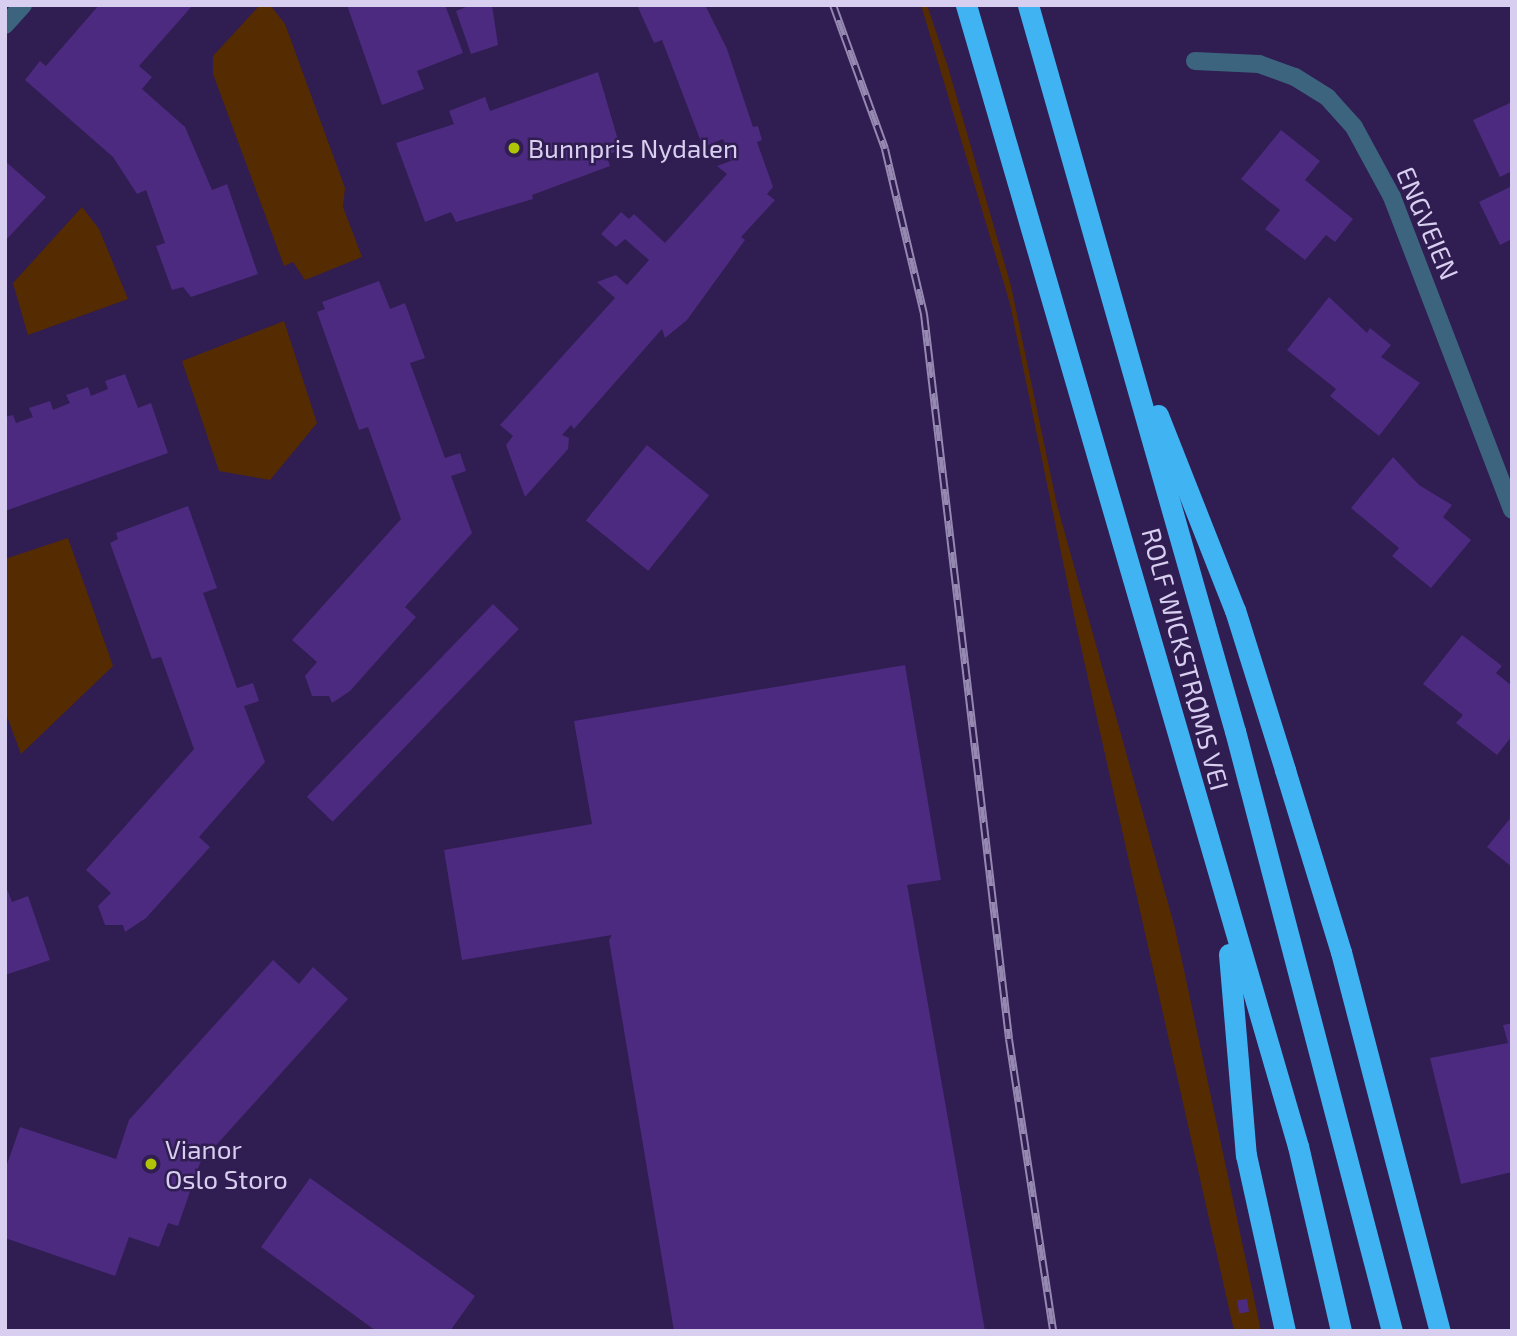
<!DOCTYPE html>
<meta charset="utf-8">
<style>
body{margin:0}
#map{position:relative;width:1517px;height:1336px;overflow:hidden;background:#301d51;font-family:"Exo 2",sans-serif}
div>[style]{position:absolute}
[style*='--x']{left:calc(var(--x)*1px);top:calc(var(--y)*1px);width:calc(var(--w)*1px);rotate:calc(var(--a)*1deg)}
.green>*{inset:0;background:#552b02}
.building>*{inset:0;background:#4c2a7f;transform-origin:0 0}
.street>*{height:18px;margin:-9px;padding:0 9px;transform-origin:9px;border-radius:9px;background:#3c647e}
.highway>*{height:21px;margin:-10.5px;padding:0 10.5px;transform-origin:10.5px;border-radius:10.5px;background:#40b3f3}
.rail>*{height:8px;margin-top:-4px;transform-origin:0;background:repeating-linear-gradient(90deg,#301d51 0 16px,#9588b1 0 32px);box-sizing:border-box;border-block:2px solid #9588b1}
.dots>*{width:19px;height:19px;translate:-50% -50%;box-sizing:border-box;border:4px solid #301d51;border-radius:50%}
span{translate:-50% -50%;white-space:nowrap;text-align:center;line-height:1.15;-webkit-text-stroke:5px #301d51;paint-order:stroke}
.poi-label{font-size:26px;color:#d8cff0}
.left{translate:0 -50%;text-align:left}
.street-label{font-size:26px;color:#d8cff0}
.frame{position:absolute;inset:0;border:7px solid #d8cff0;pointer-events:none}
</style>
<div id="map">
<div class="green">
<div style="clip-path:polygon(260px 5px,270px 5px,285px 24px,345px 188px,343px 207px,362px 257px,305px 280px,293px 262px,284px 266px,213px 74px,213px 56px)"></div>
<div style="clip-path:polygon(921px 5px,927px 5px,948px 67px,1011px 286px,1057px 505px,1175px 928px,1261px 1331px,1234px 1331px,1075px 620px,1010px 304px)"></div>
<div style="clip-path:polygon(82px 207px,99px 229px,128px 299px,28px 335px,13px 283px)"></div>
<div style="clip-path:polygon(284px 321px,317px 423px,270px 480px,219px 471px,182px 361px)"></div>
<div style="clip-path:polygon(68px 538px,113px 666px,21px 754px,5px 711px,5px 559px)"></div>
</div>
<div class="building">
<div style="clip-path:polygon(99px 5px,193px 5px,139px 66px,152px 77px,142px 89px,185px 127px,212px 190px,227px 184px,258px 274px,191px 297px,183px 287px,172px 290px,156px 246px,165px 243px,146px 190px,137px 194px,113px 157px,25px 80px,40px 61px,46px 66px)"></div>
<div style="clip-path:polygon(347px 5px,445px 5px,463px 53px,417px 71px,424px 89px,382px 105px)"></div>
<div style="clip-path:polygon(471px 5px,492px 5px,498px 45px,471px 54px,456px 11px)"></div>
<div style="clip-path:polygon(637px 5px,705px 5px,727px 49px,753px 127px,758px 126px,762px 140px,757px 142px,773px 187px,767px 194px,775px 200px,741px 237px,745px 240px,687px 320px,665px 338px,662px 329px,574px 429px,571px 425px,562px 435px,569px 438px,568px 449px,525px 497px,506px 445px,513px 436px,500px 425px,615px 298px,597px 282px,616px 275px,627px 285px,649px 260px,625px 239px,616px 247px,601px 234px,621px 212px,629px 219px,634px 214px,665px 243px,727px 174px,717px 166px,731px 161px,723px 139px,703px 147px,662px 40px,654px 43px)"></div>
<div style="clip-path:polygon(598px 72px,621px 150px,606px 155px,610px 166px,532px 195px,533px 199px,456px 222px,451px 212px,425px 222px,396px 143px,454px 124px,449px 111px,485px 97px,490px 111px)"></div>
<div style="clip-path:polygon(1512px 102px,1512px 171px,1500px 177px,1473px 120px)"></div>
<div style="clip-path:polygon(1281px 130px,1320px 161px,1305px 180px,1353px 219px,1335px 242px,1326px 235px,1305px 260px,1265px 229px,1280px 210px,1241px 179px)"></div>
<div style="clip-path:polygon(5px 161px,46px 197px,5px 241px)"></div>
<div style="clip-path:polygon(1512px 186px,1512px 239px,1500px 245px,1479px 202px)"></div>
<div style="clip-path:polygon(379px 281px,390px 309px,405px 303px,418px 339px,425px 358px,410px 363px,445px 458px,460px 453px,466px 471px,451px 476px,472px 533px,405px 607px,416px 617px,350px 691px,332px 703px,329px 696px,312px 696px,305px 676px,317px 662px,292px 640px,401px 519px,368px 427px,359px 430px,317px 312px,325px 309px,322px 302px)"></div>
<div style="clip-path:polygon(1329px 297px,1367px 333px,1370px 328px,1391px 345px,1381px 357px,1420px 383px,1379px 436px,1330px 396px,1336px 389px,1287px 350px)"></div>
<div style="clip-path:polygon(125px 374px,138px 408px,151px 403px,168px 453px,5px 511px,5px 417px,13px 415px,16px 423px,33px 417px,29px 408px,50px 401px,53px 410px,70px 403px,66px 395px,88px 387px,91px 396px,108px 389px,105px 381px)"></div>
<div style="left:647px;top:445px;width:80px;height:97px;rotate:39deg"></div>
<div style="clip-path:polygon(1393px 457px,1419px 485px,1452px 505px,1443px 517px,1471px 540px,1431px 588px,1392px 556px,1399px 548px,1351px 508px)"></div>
<div style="clip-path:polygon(188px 506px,217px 588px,203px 593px,237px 688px,253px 683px,259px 701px,244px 706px,265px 762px,199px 837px,210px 847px,146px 918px,125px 932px,123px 925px,105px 925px,98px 906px,111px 893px,86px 870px,194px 749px,161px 657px,152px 659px,110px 543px,118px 539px,116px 533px)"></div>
<div style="left:493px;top:604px;width:36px;height:268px;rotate:44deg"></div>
<div style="clip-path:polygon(1462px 635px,1502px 666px,1496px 673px,1512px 686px,1512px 736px,1497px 755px,1456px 723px,1463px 715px,1423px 684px)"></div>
<div style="clip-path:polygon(905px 665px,941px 880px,907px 885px,908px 890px,985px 1331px,674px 1331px,609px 940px,612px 935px,462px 960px,444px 850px,592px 824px,574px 721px)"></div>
<div style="clip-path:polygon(1512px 816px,1512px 867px,1487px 847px)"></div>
<div style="clip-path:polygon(5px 884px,12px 902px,28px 896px,50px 960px,5px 975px)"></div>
<div style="clip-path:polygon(273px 960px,299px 984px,313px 967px,348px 999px,200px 1163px,178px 1226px,168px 1223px,159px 1247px,129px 1237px,115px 1276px,5px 1238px,5px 1170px,20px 1127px,116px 1159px,129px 1120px)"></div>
<div style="clip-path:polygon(1512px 1023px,1512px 1172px,1461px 1184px,1430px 1058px,1508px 1043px,1503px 1025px)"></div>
<div style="clip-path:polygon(310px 1178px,475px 1296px,450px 1331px,376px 1331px,261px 1247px)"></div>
<div style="left:1247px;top:1299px;width:13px;height:10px;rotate:81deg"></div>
</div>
<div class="street">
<div style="--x:5;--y:25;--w:27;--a:-48"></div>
<div style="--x:1195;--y:61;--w:64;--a:2.7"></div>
<div style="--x:1259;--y:64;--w:38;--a:20"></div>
<div style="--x:1295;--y:77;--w:39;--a:32"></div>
<div style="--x:1328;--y:98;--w:39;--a:48"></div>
<div style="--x:1354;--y:127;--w:80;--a:61.5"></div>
<div style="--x:1392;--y:197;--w:335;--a:69"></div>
</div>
<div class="highway">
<div style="--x:966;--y:5;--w:1188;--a:73.78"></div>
<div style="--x:1298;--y:1146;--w:190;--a:76.9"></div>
<div style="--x:1028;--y:5;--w:755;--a:74.09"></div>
<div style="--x:1235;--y:731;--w:620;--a:75.34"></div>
<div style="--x:1158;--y:415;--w:210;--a:68.5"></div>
<div style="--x:1235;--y:610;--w:168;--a:72.6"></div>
<div style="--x:1285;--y:770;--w:190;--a:72.9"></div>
<div style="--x:1341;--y:952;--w:392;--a:75.4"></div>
<div style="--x:1229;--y:954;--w:202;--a:85.2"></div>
<div style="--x:1246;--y:1155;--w:180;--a:77.5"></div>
</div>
<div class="rail">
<div style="--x:833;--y:5;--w:153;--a:70.1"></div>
<div style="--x:885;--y:149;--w:170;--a:76.7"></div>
<div style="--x:924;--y:314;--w:730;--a:83.31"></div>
<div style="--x:1009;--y:1039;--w:295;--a:81.4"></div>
</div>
<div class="dots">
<div style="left:514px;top:148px;background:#afc505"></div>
<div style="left:151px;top:1164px;background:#afc505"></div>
</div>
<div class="poi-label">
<span class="left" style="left:528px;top:148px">Bunnpris Nydalen</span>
<span class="left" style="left:165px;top:1164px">Vianor<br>Oslo Storo</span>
</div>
<div class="street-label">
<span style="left:1428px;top:223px;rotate:67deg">ENGVEIEN</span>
<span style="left:1186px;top:659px;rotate:75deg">ROLF WICKSTRØMS VEI</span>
</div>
<div class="frame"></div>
</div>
